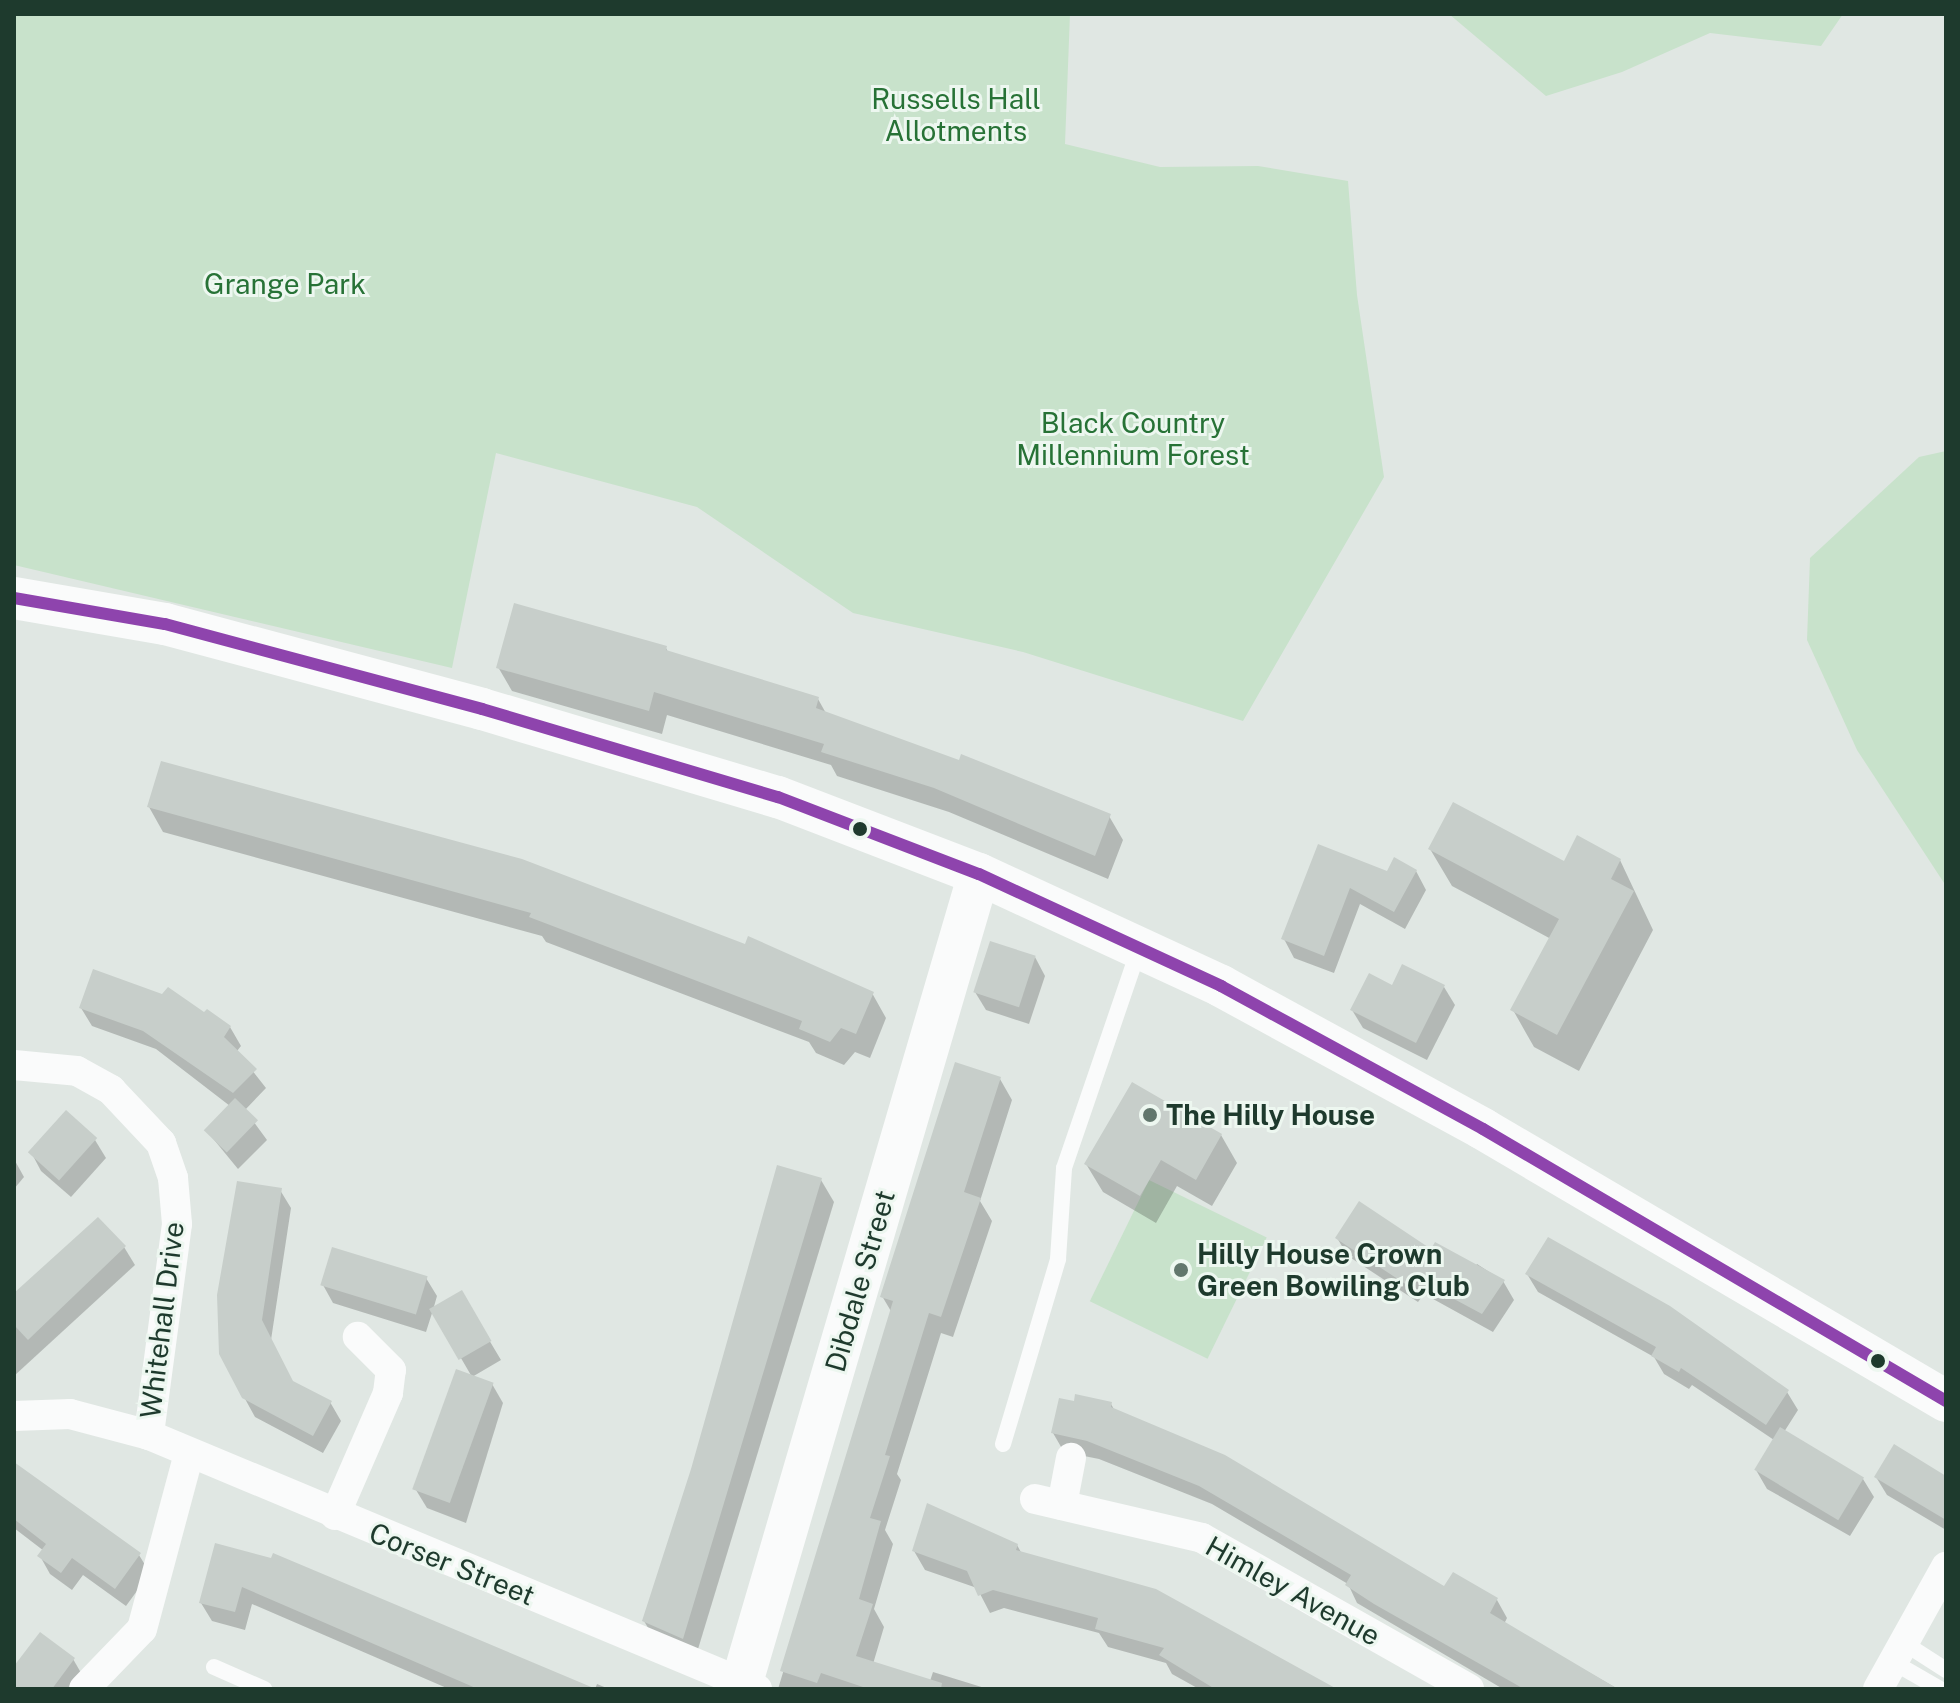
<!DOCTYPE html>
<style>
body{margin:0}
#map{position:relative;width:1960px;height:1703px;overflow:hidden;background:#e0e7e3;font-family:"Public Sans",sans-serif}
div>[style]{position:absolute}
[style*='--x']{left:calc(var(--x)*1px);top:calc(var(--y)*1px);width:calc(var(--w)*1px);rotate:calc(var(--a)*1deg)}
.green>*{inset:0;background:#c8e2cb;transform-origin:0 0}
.shadow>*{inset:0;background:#0003}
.building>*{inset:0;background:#c7ceca;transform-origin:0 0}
.lane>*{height:16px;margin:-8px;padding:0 8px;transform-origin:8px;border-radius:8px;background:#fafbfb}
.street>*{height:30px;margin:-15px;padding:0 15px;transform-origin:15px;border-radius:15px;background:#fafbfb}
.secondary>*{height:42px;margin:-21px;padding:0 21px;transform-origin:21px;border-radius:21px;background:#fafbfb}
.bus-1>*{height:12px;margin:-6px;padding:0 6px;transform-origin:6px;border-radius:6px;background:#8e44ad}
.dots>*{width:22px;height:22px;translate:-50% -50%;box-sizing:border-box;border:4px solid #edf7f0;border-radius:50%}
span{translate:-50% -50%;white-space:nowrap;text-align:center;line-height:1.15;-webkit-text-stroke:6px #edf7f0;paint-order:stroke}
.park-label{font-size:28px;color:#277236}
.poi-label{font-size:28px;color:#1e3a2d;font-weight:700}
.left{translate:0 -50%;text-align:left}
.street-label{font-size:28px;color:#1e3a2d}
.frame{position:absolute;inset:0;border:16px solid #1e3a2d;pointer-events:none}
</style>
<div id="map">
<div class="green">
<div style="clip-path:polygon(14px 14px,1070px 14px,1065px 144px,1160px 167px,1258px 166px,1348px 181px,1357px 295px,1384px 477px,1243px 721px,1023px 652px,853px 613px,697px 507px,496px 453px,452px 668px,14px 565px)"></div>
<div style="clip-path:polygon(1449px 14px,1843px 14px,1821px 46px,1710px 33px,1622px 72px,1546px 96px)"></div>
<div style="clip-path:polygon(1946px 451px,1946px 886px,1857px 750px,1807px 640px,1810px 558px,1919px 457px)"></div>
<div style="left:1149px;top:1180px;width:131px;height:135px;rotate:26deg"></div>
</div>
<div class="shadow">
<div style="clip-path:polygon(666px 648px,669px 654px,818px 699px,827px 715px,1109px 816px,1123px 840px,1108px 879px,949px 812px,837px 776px,831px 765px,667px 715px,662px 734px,512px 691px,498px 667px)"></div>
<div style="clip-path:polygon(149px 807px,746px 946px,872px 993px,886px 1018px,870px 1058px,855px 1052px,844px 1065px,816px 1053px,809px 1042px,546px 942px,542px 936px,163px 832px)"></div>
<div style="clip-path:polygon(1319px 847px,1388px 873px,1416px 871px,1426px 890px,1405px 929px,1360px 904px,1334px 973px,1294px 958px,1284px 939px)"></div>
<div style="clip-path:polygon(1430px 849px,1564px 864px,1620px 860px,1653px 930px,1579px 1071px,1534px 1047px,1513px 1010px,1551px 939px,1452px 886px)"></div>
<div style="clip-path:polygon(1035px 957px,1045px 976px,1029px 1024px,986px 1010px,975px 992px)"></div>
<div style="clip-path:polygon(1444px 987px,1455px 1005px,1427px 1060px,1363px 1028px,1352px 1010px)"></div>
<div style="clip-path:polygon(81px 1008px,205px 1015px,230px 1027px,241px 1046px,237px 1051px,266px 1088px,245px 1110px,267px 1140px,238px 1169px,206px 1130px,230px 1106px,156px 1049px,92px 1026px)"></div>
<div style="clip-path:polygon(1000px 1079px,1012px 1100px,980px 1201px,992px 1221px,953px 1337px,941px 1333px,897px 1474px,901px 1480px,885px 1530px,893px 1544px,874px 1609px,884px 1627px,873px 1664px,930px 1681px,933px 1672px,988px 1689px,778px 1689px,892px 1313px,882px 1296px)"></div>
<div style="clip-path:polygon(1221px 1135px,1237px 1163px,1212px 1206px,1177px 1186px,1156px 1223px,1103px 1192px,1086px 1164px)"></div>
<div style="clip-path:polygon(95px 1140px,106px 1158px,71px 1197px,41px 1171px,31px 1152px)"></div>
<div style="clip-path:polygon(14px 1159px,24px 1177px,14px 1189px)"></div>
<div style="clip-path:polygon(821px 1180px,834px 1202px,695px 1659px,657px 1643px,644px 1621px)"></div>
<div style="clip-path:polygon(280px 1190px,291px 1208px,271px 1340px,293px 1383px,330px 1402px,341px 1421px,323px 1453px,255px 1417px,244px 1397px)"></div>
<div style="clip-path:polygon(1337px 1238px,1432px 1251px,1473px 1269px,1477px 1264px,1503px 1281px,1514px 1300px,1493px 1332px,1424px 1294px,1418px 1302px,1348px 1256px)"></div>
<div style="clip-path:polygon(124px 1247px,135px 1265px,14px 1376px,14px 1296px)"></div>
<div style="clip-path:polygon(1527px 1274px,1787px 1392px,1798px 1410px,1784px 1432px,1863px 1479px,1874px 1497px,1850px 1536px,1767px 1489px,1756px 1470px,1774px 1440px,1692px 1385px,1689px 1389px,1664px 1374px,1654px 1357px,1538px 1292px)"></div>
<div style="clip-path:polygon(426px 1278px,437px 1296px,433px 1310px,461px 1293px,501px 1360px,472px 1377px,433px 1310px,426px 1332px,333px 1303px,323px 1285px)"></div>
<div style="clip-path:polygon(492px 1384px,503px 1403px,466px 1523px,427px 1508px,416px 1490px)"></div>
<div style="clip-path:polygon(1111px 1404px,1115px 1411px,1445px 1589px,1497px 1600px,1507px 1618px,1504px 1624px,1618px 1689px,1503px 1689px,1357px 1603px,1348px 1584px,1212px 1504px,1099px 1459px,1064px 1452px,1053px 1433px)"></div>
<div style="clip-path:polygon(14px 1468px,139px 1555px,150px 1573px,126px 1606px,83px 1575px,72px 1590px,50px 1574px,40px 1556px,44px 1551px,14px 1528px)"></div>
<div style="clip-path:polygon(1876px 1477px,1946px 1478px,1946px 1530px,1887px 1495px)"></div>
<div style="clip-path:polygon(216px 1545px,590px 1689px,449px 1689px,252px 1604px,245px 1630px,212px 1621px,201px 1603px)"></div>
<div style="clip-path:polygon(1017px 1545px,1022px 1554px,1331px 1689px,1199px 1689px,1172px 1674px,1166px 1663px,1108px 1647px,1099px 1633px,1004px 1608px,990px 1613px,977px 1588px,925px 1570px,914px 1551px)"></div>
<div style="clip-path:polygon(73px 1659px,84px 1678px,76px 1689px,14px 1689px,14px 1672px)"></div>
<div style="clip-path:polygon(597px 1684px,609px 1689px,595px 1689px)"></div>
</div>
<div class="building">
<div style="clip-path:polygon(514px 603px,667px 646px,666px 650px,819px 697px,816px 708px,959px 760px,961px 754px,1111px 814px,1095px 856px,934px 788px,821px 752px,824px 744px,654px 692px,649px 711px,496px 668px)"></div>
<div style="clip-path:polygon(161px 761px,522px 859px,745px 944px,748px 936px,874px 992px,856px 1034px,841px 1028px,830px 1042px,799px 1029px,802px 1021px,529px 917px,531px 913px,147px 807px)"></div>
<div style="clip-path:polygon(1453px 802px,1564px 861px,1577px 835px,1621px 859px,1611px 879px,1634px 891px,1557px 1035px,1510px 1010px,1559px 919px,1428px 849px)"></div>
<div style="clip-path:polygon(1318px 844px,1387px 871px,1394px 857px,1417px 870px,1394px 912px,1350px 888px,1324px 956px,1281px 939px)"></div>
<div style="left:990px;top:941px;width:48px;height:54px;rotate:18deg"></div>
<div style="clip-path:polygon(1402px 964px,1445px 985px,1416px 1043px,1350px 1010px,1369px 973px,1392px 985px)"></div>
<div style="clip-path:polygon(93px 969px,162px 994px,168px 987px,204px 1012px,207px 1009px,231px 1026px,224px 1037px,257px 1069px,233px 1093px,143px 1031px,79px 1008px)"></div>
<div style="clip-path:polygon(955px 1062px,1001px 1077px,964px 1192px,981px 1198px,941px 1317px,929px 1313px,885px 1455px,890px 1456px,870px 1518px,881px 1521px,859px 1599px,873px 1604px,856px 1656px,942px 1683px,941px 1689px,869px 1689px,821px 1673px,817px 1683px,780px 1671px,893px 1301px,880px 1297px)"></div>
<div style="clip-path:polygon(1132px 1082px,1222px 1134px,1196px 1180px,1161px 1160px,1140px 1196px,1084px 1164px)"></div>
<div style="left:235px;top:1098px;width:32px;height:45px;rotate:44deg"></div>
<div style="left:66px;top:1110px;width:42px;height:57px;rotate:42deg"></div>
<div style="clip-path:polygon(777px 1165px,822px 1178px,683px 1639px,642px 1621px,691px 1469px)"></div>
<div style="clip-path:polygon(237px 1181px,282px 1188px,262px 1320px,293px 1381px,332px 1401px,313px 1436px,242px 1398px,219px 1354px,217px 1295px)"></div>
<div style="clip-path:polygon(1359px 1201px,1431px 1249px,1435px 1242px,1505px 1280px,1482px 1314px,1413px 1277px,1407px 1285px,1335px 1238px)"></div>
<div style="clip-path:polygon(98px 1217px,126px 1246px,28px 1340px,14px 1325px,14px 1293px)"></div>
<div style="clip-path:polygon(1548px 1237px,1670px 1306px,1789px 1390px,1766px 1425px,1681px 1368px,1679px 1372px,1651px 1356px,1656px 1347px,1525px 1274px)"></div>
<div style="left:332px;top:1247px;width:100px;height:40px;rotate:17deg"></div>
<div style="left:462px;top:1290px;width:59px;height:38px;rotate:60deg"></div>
<div style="left:456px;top:1369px;width:40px;height:128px;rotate:20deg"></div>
<div style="clip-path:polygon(1075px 1394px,1112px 1402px,1111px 1407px,1225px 1455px,1444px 1586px,1453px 1572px,1498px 1598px,1490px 1613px,1618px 1689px,1524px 1689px,1374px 1604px,1345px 1585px,1351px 1575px,1199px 1486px,1087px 1441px,1051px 1433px,1059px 1398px,1074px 1401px)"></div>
<div style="left:1780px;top:1427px;width:98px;height:50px;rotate:31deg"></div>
<div style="clip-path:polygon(1894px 1444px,1946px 1476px,1946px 1520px,1874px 1477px)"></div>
<div style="clip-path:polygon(14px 1462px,141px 1553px,115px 1589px,72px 1558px,61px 1573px,37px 1556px,46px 1544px,14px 1519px)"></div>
<div style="clip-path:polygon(927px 1503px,1018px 1544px,1016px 1550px,1156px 1589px,1337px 1689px,1215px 1689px,1159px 1655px,1164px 1648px,1095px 1629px,1098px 1618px,993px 1590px,978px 1596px,967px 1571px,912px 1551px)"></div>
<div style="clip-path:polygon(215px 1543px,271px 1558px,273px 1553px,596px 1689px,478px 1689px,242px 1587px,235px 1612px,199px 1603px)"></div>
<div style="clip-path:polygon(40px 1632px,75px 1658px,52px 1689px,14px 1689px,14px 1666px)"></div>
</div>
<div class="lane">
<div style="--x:1003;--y:1444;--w:193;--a:-73.4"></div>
<div style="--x:1058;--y:1259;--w:91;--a:-86.2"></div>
<div style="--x:1064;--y:1168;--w:231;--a:-71.1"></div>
<div style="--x:1904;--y:1643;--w:50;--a:32.7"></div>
<div style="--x:1893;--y:1662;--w:54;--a:29.9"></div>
<div style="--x:214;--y:1667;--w:55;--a:23.7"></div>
</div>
<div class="street">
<div style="--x:14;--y:1065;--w:63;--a:5.4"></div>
<div style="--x:77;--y:1071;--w:39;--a:29"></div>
<div style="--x:111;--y:1090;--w:73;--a:46.7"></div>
<div style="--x:161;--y:1143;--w:37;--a:71"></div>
<div style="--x:173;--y:1178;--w:46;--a:85"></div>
<div style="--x:177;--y:1224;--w:213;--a:97.6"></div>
<div style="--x:14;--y:1416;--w:56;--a:-2"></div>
<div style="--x:70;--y:1414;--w:82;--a:14.9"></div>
<div style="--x:149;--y:1435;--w:659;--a:22.67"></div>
<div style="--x:1035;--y:1499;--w:171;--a:13.1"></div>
<div style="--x:1202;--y:1538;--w:307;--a:29.5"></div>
<div style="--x:1062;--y:1505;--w:48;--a:-79.2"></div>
<div style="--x:335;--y:1515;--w:133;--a:-66.5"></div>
<div style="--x:388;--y:1393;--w:23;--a:-83"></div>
<div style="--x:391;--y:1370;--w:47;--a:-135"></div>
<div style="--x:84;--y:1689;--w:83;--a:-46"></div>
<div style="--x:142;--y:1629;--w:181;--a:-75"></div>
<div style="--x:1878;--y:1689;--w:140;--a:-60.9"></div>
</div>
<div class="secondary">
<div style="--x:14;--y:598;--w:153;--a:9.8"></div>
<div style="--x:165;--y:624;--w:328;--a:15"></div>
<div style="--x:482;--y:709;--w:309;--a:16.6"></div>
<div style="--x:778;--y:797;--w:215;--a:21"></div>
<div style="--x:979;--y:874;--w:267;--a:24.8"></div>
<div style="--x:1221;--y:986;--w:298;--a:28.6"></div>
<div style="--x:1483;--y:1129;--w:537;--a:30.43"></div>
<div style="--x:740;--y:1689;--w:849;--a:-73.66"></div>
</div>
<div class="bus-1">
<div style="--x:14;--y:598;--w:153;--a:9.8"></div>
<div style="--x:165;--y:624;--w:328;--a:15"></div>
<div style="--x:482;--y:709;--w:309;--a:16.6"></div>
<div style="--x:778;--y:797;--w:215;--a:21"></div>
<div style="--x:979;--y:874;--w:267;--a:24.8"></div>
<div style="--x:1221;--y:986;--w:298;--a:28.6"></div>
<div style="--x:1483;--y:1129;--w:537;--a:30.43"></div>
</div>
<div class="dots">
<div style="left:860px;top:829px;background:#1e3a2d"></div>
<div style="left:1150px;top:1115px;background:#62776d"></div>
<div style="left:1181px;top:1270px;background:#62776d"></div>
<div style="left:1878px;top:1361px;background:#1e3a2d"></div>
</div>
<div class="park-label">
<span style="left:956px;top:115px">Russells Hall<br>Allotments</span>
<span style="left:285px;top:284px">Grange Park</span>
<span style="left:1133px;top:439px">Black Country<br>Millennium Forest</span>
</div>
<div class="poi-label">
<span class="left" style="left:1166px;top:1115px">The Hilly House</span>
<span class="left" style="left:1197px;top:1270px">Hilly House Crown<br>Green Bowiling Club</span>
</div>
<div class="street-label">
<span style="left:860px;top:1281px;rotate:-74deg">Dibdale Street</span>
<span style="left:162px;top:1320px;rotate:-83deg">Whitehall Drive</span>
<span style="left:452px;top:1564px;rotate:22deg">Corser Street</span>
<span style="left:1293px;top:1591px;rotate:29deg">Himley Avenue</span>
</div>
<div class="frame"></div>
</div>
